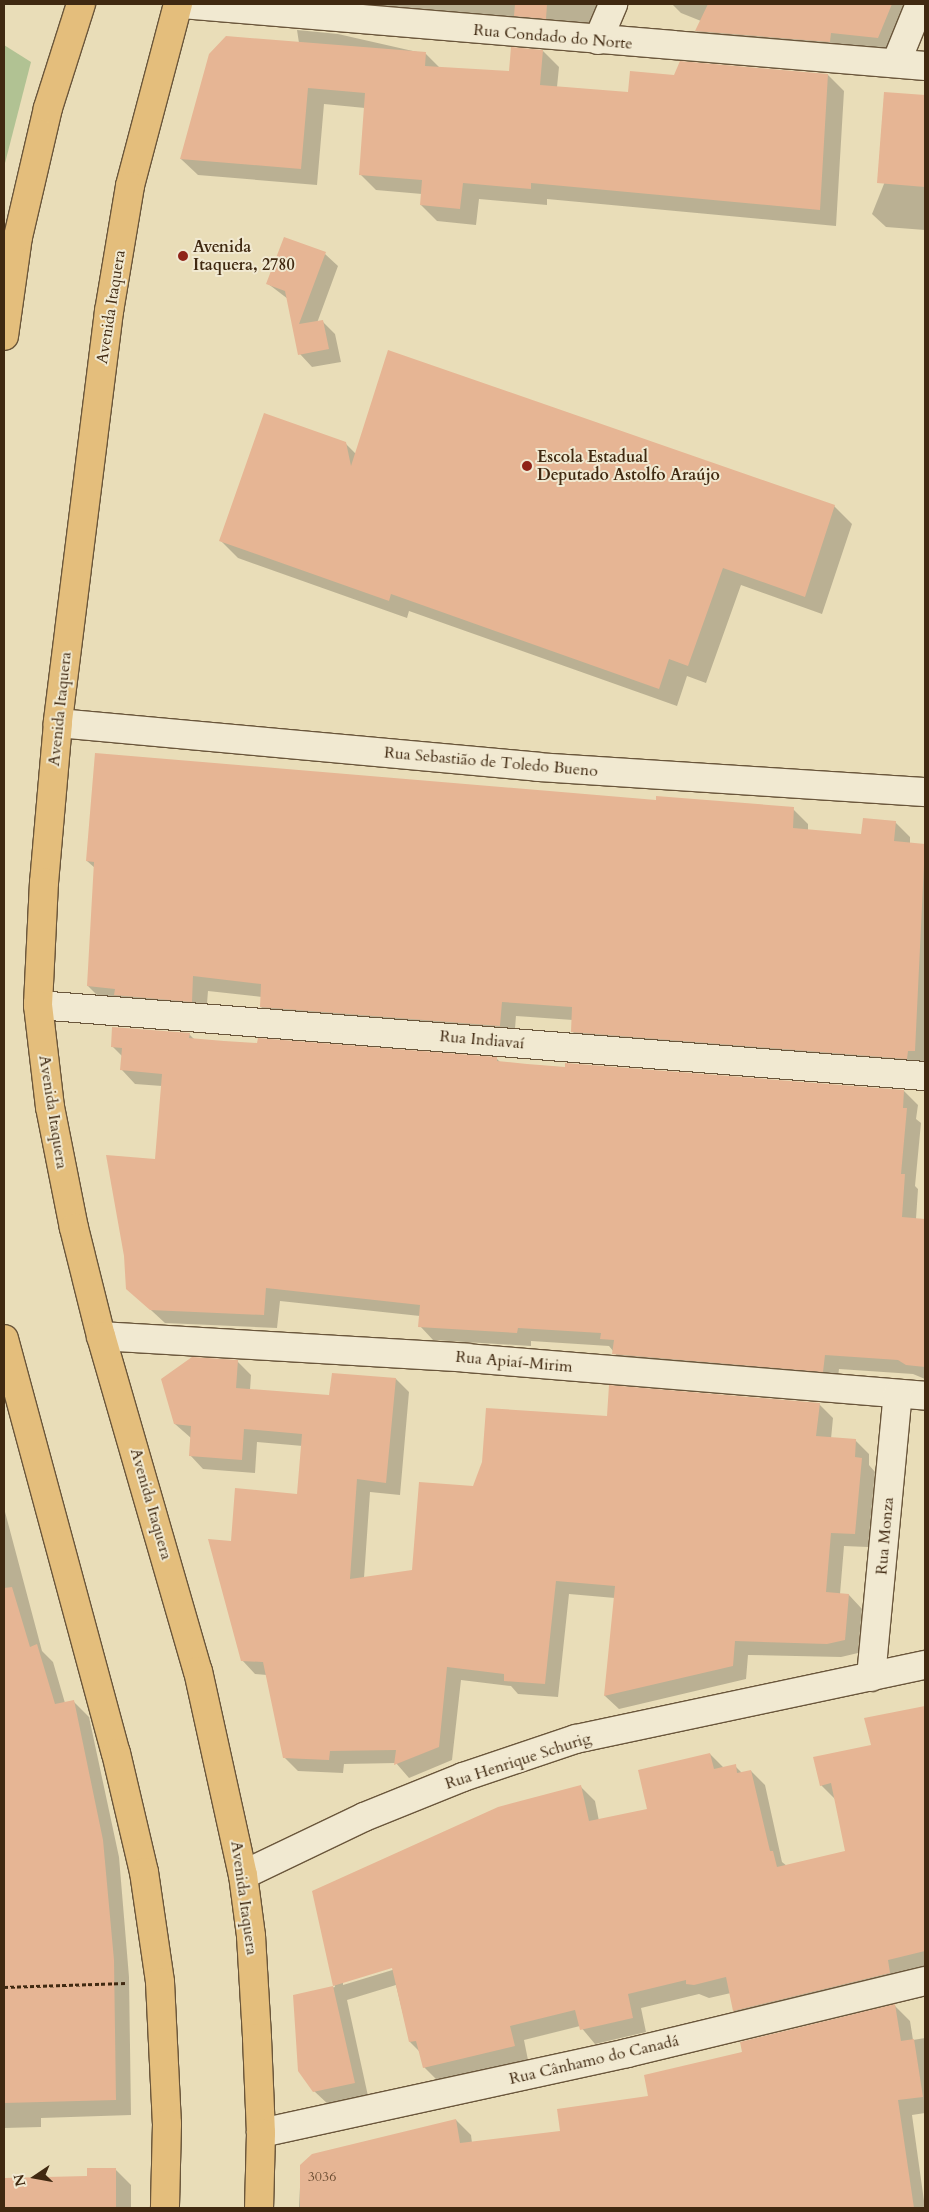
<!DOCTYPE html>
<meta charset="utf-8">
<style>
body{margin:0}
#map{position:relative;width:929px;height:2212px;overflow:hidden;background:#e9ddb8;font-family:Cardo,serif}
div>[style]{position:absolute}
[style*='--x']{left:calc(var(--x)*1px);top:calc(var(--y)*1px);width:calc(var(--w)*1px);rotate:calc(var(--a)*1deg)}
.green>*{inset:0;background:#b1c293}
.shadow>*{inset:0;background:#0003}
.building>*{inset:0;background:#e6b594}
.path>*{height:3px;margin-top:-1.5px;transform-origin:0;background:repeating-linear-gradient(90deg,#402911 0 4px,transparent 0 6.5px)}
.roads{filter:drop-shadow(1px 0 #6a563b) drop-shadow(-1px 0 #6a563b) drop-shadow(0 1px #6a563b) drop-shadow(0 -1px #6a563b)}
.minor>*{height:28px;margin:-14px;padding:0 14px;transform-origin:14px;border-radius:14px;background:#f1e9d1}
.major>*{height:28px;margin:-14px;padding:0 14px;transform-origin:14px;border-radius:14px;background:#e4be7c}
.dots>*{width:14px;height:14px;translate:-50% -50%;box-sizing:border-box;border:2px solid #f1e9d1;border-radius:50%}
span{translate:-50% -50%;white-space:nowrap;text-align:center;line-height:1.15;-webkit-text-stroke:4px #f1e9d1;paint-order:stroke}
.number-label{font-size:14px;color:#6a4c32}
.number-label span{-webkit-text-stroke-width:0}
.street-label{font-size:16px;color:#402911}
.poi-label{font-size:16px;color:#402911;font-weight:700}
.left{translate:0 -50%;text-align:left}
.frame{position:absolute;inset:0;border:5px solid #402911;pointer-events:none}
.north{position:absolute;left:10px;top:2152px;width:50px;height:50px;-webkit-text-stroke:4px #f1e9d1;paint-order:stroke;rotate:258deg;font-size:14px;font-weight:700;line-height:20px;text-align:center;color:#402911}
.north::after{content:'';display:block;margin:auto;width:18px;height:22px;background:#402911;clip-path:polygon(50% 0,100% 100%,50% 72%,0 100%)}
</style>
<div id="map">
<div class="green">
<div style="clip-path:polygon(4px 45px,31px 62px,4px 167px)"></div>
</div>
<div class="shadow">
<div style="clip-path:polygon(365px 4px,604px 4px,595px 26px)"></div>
<div style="clip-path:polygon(672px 4px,912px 4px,893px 52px,711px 45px,696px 31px,701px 21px,681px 13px)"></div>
<div style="clip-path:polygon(297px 30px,338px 34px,426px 54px,440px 68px,510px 72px,543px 51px,559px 67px,557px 87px,629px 93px,675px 77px,828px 75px,844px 91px,836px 226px,547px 199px,547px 205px,479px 199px,476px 225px,437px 221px,421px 205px,422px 194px,376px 190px,360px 174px,365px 108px,324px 104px,317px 185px,198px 175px,181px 159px,299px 43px)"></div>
<div style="clip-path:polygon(919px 96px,925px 97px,925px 230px,886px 227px,872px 214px)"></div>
<div style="clip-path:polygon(325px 254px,338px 266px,317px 323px,323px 322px,335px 334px,341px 362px,312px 367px,300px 354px,288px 299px,267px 283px)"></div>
<div style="clip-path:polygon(345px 443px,356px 454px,834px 506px,852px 524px,822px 614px,741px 585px,706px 683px,687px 676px,677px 706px,409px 611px,407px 618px,238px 558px,220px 540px)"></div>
<div style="clip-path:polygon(658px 802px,793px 809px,808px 824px,808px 831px,862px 835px,895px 822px,910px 837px,910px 844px,925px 845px,925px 1066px,587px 1047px,572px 1031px,573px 1020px,516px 1016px,514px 1041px,276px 1022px,261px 1007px,262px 997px,208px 991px,206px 1016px,103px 1001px,88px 986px,95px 868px,87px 861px)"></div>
<div style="clip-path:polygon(189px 1034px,195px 1040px,497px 1059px,501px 1063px,904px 1091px,918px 1105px,916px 1119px,921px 1123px,915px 1186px,918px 1189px,916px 1219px,925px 1220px,925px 1379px,913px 1374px,839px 1369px,837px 1385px,627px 1368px,609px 1346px,531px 1341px,531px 1346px,433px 1340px,420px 1326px,420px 1316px,280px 1301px,277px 1328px,165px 1323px,127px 1288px,156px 1161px,162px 1086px,135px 1084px,122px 1070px,123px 1057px,112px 1046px)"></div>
<div style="clip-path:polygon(237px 1361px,251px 1375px,250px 1390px,330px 1397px,396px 1379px,409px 1392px,400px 1495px,370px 1492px,364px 1578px,413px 1571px,473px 1487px,608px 1418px,819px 1404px,833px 1418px,831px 1439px,855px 1440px,869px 1454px,869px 1465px,875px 1472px,868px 1547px,844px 1546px,840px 1594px,849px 1595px,862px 1609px,858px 1653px,841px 1657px,748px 1655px,746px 1679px,619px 1709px,605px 1696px,615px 1598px,569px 1594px,558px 1697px,518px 1694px,511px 1686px,461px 1680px,452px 1760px,409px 1778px,396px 1763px,344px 1764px,343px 1773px,298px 1771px,284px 1757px,267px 1675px,255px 1674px,242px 1660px,232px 1542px,298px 1496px,303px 1446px,257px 1442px,255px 1473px,203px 1469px,190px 1455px,191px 1438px,175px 1424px)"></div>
<div style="clip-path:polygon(4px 1508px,42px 1651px,53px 1662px,65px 1703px,73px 1701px,89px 1717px,119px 1857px,129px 1977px,131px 2115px,41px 2118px,41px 2127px,4px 2128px)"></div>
<div style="clip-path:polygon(evenodd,922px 1707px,925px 1711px,925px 1968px,749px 2025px,734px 2011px,731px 1993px,709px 1998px,699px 1994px,641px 2008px,646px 2032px,595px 2044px,580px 2026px,524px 2040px,528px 2060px,438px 2081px,424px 2067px,420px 2052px,410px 2042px,396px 1985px,347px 2000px,368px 2096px,329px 2105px,314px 2091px,295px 1996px,335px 1987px,313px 1891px,581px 1787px,595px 1801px,599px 1821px,648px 1810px,710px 1754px,724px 1768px,735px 1766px,742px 1773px,751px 1771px,765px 1785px,782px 1862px,787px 1866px,847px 1852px,835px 1799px,821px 1785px,922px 1707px,398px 1965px,399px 1968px,343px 1985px,343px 1982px,398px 1965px)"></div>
<div style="clip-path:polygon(895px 2006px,910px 2021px,913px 2040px,925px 2038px,925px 2113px,912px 2115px,925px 2208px,299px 2208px,301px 2166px,456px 2120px,471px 2135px,472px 2143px,562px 2132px,649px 2097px,743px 2052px)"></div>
<div style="clip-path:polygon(115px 2169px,131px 2185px,131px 2208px,4px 2208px,4px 2179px,88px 2177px)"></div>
</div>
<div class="building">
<div style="clip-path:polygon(515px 4px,547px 4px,546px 19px,514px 16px)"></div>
<div style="clip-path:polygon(708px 4px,892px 4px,878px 38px,831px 33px,830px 42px,695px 31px)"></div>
<div style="clip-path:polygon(226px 36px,426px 52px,425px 66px,509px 71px,511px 47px,543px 50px,540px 85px,628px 92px,630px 71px,674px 75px,680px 61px,828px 74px,820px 210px,531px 183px,531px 189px,463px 183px,460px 209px,420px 205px,422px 180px,359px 175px,365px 93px,308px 88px,301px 169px,180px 159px,209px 54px)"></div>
<div style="clip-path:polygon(884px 92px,925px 95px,925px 187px,877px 183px)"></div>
<div style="clip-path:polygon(284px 237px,326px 252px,299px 324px,323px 320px,329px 349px,298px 355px,285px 291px,266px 284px)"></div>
<div style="clip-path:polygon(388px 350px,835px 505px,805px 597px,723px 568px,688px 666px,669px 659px,659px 689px,391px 594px,389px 601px,219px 541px,264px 413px,346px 442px,351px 466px)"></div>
<div style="clip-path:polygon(95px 753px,656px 800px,656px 796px,794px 807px,793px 828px,861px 834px,863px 818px,896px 821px,894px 841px,925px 844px,915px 1051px,908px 1051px,907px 1059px,571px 1032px,572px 1007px,502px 1002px,500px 1026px,260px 1007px,261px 984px,193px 976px,192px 1002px,114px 995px,115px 989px,87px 986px,94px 862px,86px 861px)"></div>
<div style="clip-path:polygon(112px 1027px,190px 1033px,189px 1038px,224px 1041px,257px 1043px,258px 1038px,497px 1057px,497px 1061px,527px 1064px,565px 1067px,565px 1063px,904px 1090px,903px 1108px,907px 1108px,901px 1174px,905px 1174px,902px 1217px,925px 1219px,925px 1367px,906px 1365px,898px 1360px,825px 1355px,823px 1372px,612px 1354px,614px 1340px,600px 1339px,601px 1333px,518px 1328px,517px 1333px,418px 1327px,420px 1305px,266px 1288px,264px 1315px,150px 1310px,126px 1289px,124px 1256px,106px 1155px,155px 1159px,162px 1074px,120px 1070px,122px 1048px,111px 1047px)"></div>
<div style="clip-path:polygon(192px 1357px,238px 1360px,236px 1388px,329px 1395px,332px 1373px,396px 1378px,386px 1483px,357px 1479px,350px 1579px,412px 1570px,419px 1482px,473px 1486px,482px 1462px,486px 1408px,607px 1416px,609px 1385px,820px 1403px,816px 1436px,856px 1439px,855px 1457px,862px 1458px,855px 1534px,831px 1533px,826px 1592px,849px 1594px,845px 1640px,827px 1644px,735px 1641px,733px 1666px,604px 1696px,615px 1586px,556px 1581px,545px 1684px,504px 1681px,504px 1674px,447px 1667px,439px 1747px,394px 1765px,396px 1750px,330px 1751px,329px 1760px,283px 1758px,263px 1662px,241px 1661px,208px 1539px,231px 1541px,235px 1488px,297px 1494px,302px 1434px,244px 1429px,242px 1460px,189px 1456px,191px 1426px,174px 1424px,161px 1379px)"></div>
<div style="clip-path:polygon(12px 1587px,30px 1647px,37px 1644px,55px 1704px,74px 1700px,103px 1840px,114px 1960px,116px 2100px,4px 2103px,4px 1588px)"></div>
<div style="clip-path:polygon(925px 1706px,925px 1951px,888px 1960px,890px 1973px,733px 2011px,726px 1977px,694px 1985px,686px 1984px,686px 1980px,628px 1994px,633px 2018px,580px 2030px,575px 2010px,510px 2026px,515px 2046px,423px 2068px,416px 2041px,409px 2042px,392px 1968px,333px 1986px,355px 2083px,313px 2092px,298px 2071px,293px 1995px,333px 1986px,312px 1891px,498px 1807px,581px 1785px,589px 1821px,647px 1809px,638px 1770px,710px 1753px,714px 1769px,736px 1764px,737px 1773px,751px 1770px,770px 1851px,773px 1851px,777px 1867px,845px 1851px,831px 1783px,820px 1786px,813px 1757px,871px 1745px,864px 1718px)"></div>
<div style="clip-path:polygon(895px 2004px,901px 2041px,914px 2039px,923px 2097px,898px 2100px,914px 2208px,300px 2208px,300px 2165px,312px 2154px,456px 2119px,460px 2143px,560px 2131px,557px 2109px,648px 2096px,644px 2075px,742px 2052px,740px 2042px)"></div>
<div style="clip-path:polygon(87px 2168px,116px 2168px,116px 2208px,5px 2208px,5px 2178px,87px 2176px)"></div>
</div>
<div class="path">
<div style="--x:4;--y:1987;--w:122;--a:-1.9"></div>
</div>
<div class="roads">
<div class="minor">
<div style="--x:182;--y:4;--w:746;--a:4.77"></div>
<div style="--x:598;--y:40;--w:39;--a:-67"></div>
<div style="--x:896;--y:63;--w:64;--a:-67.9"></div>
<div style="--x:58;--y:723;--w:482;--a:5.2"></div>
<div style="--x:538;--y:767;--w:388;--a:3.7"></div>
<div style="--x:38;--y:1005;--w:890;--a:4.58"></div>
<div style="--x:101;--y:1336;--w:367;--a:3.4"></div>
<div style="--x:467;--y:1358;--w:460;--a:4.7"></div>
<div style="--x:871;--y:1677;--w:284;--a:-84.6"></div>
<div style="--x:243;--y:1875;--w:134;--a:-25.6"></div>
<div style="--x:364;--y:1817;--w:107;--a:-22"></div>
<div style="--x:463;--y:1777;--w:119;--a:-18.6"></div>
<div style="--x:576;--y:1739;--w:357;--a:-12"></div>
<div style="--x:261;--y:2133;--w:375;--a:-12.3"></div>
<div style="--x:627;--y:2053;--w:307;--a:-13.6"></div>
</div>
<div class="major">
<div style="--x:178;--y:4;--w:188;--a:104.8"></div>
<div style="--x:130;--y:186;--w:127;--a:99.5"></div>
<div style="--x:109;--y:311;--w:415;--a:97.1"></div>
<div style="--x:58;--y:723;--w:160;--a:95"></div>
<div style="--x:44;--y:882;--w:123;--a:92.8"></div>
<div style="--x:38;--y:1005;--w:103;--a:83.3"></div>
<div style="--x:50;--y:1107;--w:123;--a:78.8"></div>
<div style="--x:74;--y:1228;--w:111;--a:76"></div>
<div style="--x:101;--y:1336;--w:349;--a:73.9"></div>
<div style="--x:198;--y:1671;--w:209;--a:77.6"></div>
<div style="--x:243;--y:1875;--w:62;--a:82.5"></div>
<div style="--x:251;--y:1936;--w:102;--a:86.6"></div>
<div style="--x:257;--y:2038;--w:95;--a:87.6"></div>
<div style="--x:261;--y:2133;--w:75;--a:91.5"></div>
<div style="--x:4;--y:336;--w:100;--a:-82"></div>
<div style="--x:18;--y:237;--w:132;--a:-76.9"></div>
<div style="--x:48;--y:108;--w:109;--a:-72.4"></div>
<div style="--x:4;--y:1339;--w:429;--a:74.9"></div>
<div style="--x:116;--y:1753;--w:122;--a:76.8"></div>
<div style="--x:144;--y:1872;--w:111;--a:81.7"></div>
<div style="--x:160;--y:1982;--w:142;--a:87.2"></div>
<div style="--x:167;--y:2124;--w:84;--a:91.4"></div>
</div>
</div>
<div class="dots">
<div style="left:183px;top:256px;background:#8f2418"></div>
<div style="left:527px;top:466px;background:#8f2418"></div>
</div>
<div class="number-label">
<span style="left:322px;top:2177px">3036</span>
</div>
<div class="street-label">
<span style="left:553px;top:37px;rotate:5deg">Rua Condado do Norte</span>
<span style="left:111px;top:307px;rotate:-81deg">Avenida Itaquera</span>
<span style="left:60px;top:709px;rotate:-84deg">Avenida Itaquera</span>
<span style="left:491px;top:762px;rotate:5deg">Rua Sebastião de Toledo Bueno</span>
<span style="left:482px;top:1040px;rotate:5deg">Rua Indiavaí</span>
<span style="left:53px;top:1112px;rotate:81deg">Avenida Itaquera</span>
<span style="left:514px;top:1362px;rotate:5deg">Rua Apiaí-Mirim</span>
<span style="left:151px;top:1504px;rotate:74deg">Avenida Itaquera</span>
<span style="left:885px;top:1536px;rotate:-85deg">Rua Monza</span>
<span style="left:518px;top:1761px;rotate:-18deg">Rua Henrique Schurig</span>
<span style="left:244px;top:1898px;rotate:82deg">Avenida Itaquera</span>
<span style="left:594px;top:2060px;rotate:-13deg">Rua Cânhamo do Canadá</span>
</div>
<div class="poi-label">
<span class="left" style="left:193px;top:256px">Avenida<br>Itaquera, 2780</span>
<span class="left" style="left:537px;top:466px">Escola Estadual<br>Deputado Astolfo Araújo</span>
</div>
<div class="frame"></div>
<div class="north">N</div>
</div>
